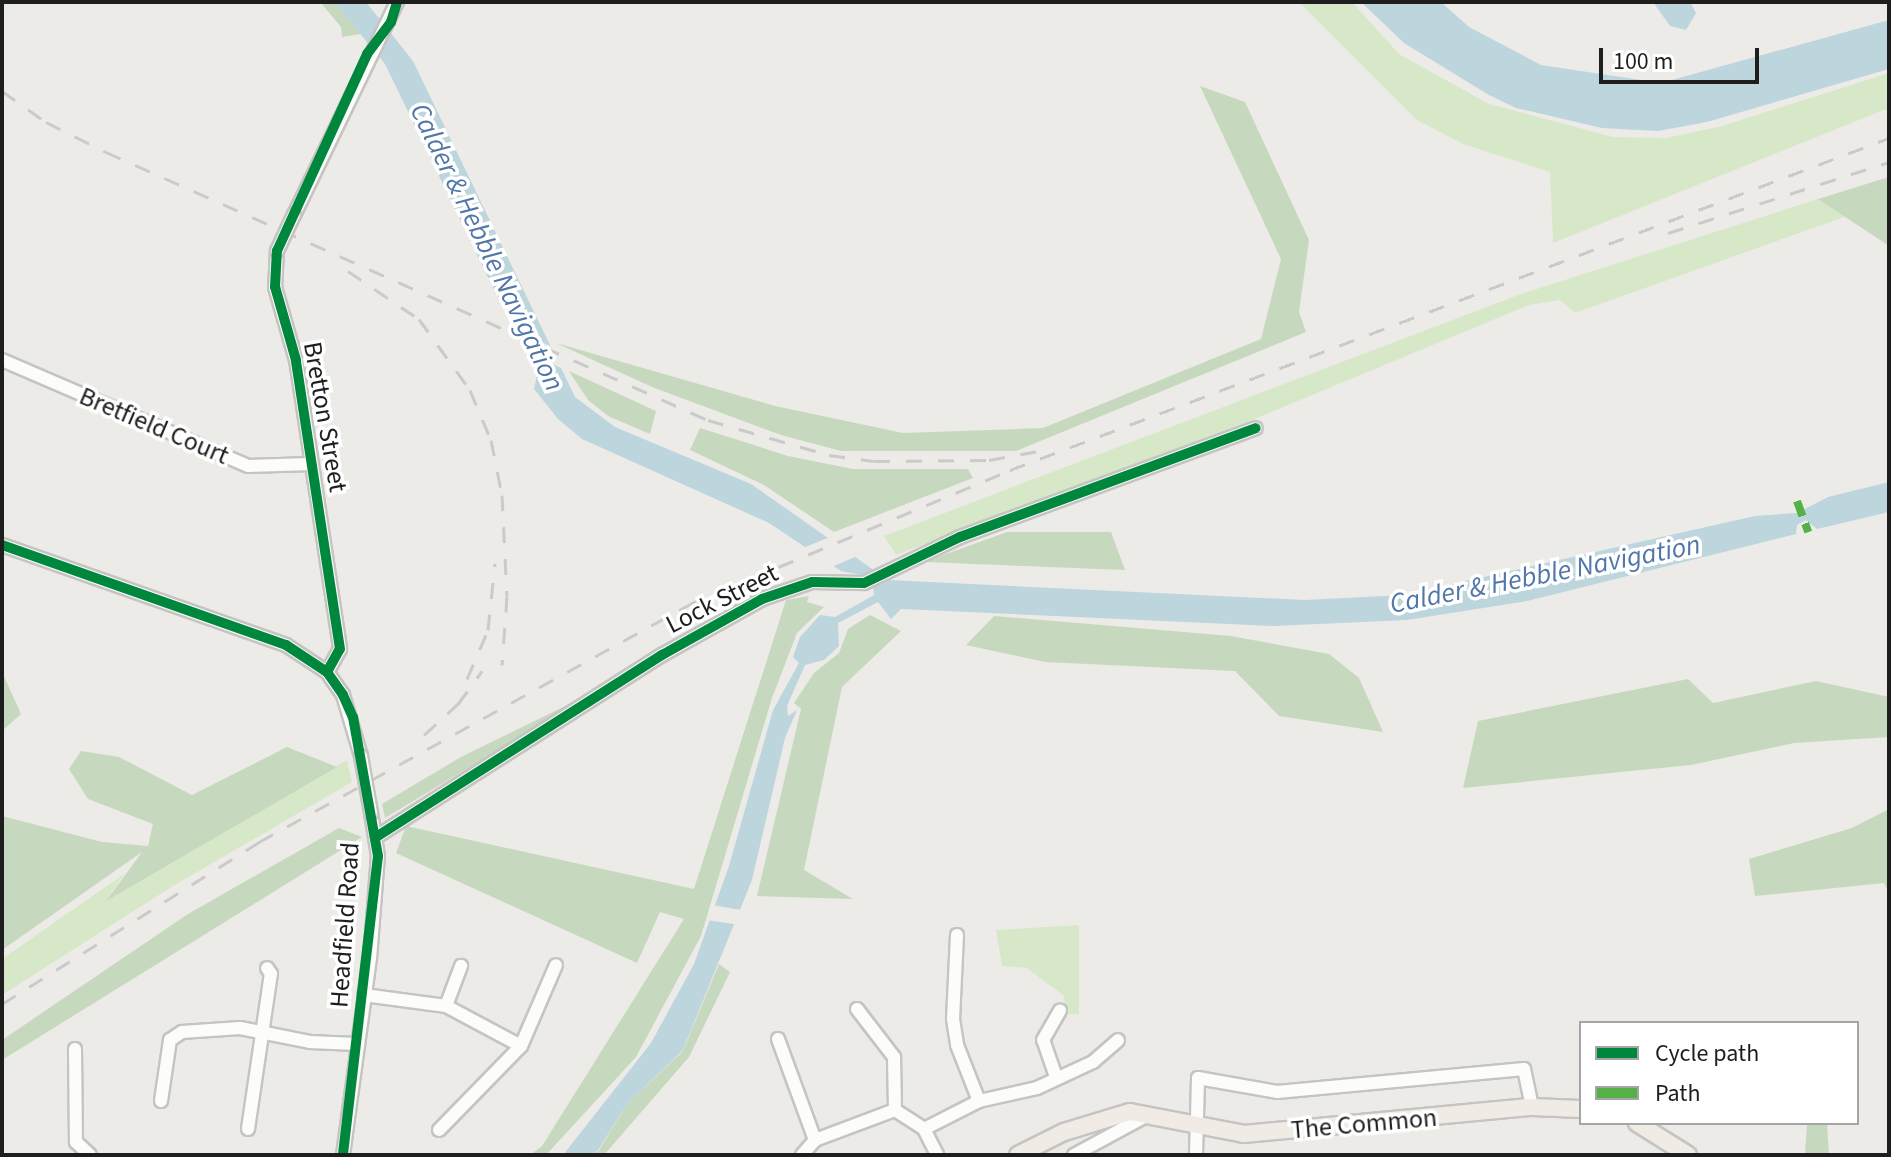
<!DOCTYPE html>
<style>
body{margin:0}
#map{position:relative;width:1891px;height:1157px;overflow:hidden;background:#edebe7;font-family:"Source Sans 3",sans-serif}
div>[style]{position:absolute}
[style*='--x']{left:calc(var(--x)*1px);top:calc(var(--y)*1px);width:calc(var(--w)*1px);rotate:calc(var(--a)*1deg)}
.grass>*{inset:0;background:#d7e8c8}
.forest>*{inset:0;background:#c6d9be}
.water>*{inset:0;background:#bdd5dd}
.pier>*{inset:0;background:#edebe7}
.roads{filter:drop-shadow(2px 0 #c5c4c3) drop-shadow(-2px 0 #c5c4c3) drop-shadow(0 2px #c5c4c3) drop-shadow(0 -2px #c5c4c3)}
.minor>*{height:12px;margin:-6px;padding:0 6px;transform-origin:6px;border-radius:6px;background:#fcfcfb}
.major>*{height:16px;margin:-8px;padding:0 8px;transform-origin:8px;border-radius:8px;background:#f0ece5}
.rail>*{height:3px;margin-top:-1.5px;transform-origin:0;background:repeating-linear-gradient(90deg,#cacac9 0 16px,transparent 0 32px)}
.bridges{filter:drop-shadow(2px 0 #c5c4c3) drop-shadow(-2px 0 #c5c4c3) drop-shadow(0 2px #c5c4c3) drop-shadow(0 -2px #c5c4c3)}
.minor-bridge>*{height:12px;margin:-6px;padding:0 6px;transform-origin:6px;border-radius:6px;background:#fcfcfb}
.quiet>*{height:8px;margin-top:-4px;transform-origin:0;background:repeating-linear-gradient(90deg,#55b145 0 16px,transparent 0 24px)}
.cycleway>*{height:10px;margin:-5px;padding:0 5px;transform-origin:5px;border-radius:5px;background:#00873e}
span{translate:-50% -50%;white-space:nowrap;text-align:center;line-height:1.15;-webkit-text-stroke:7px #fff;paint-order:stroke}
.street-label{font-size:26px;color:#1e1e1e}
.water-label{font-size:28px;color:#5176a8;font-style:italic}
.frame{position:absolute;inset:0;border:4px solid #1e1e1e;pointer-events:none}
.legend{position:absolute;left:1579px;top:1021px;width:280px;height:104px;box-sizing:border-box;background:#fff;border:2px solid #a5a5a5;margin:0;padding:10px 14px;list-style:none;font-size:24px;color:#1e1e1e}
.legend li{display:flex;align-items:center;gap:16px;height:40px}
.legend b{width:40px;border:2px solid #a5a5a5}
.scale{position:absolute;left:1599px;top:48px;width:160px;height:36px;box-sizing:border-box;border:4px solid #1e1e1e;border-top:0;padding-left:10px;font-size:24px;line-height:28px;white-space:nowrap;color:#1e1e1e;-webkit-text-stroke:6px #fff;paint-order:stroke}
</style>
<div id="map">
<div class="grass">
<div style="clip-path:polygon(1299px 2px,1352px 2px,1399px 54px,1489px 104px,1613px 137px,1666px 138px,1722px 126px,1889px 73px,1889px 108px,1553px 243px,1550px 172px,1463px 144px,1417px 120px)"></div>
<div style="clip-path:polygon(1818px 199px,1847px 216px,1575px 313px,1560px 300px,1529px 305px,1252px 420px,896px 555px,884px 536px,1521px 294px)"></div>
<div style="clip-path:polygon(347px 760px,352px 782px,173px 886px,2px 995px,2px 959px,124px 874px,107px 899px)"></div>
<div style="clip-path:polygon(1079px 925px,1079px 1014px,1067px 1014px,1064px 996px,1027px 968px,1002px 966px,996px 930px)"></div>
</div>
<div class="forest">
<div style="clip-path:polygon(320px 2px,334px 2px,361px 34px,342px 37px,341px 27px)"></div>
<div style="clip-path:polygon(1200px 86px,1245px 102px,1309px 240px,1299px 312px,1306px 332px,1016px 451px,841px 451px,781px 435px,652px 387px,556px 343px,775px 406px,903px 433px,1043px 428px,1261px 339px,1281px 259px)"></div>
<div style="clip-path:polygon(1889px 177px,1889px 246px,1818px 199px)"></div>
<div style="clip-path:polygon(569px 371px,656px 411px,650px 434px,608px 416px,588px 400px)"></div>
<div style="clip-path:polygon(700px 428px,788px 456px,853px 469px,968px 469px,973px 478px,834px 532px,764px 485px,690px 450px)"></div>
<div style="clip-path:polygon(1007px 532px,1111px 532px,1125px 570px,924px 562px)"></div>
<div style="clip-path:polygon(809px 596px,807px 602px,824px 607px,797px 633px,772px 698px,701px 936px,636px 1057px,546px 1155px,530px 1155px,542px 1146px,684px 919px,660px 912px,637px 963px,396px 853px,406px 826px,694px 889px,786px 600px)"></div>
<div style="clip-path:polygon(870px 615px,901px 631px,842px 687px,804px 870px,853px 899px,757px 896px,801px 709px,794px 703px,814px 673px,839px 653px,848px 629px)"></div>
<div style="clip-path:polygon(994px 616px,1231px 636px,1329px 654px,1359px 678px,1383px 732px,1279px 716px,1235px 671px,1045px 662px,966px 645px)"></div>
<div style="clip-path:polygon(2px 672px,21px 714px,2px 731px)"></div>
<div style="clip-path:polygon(1688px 679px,1713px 703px,1816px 681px,1889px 697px,1889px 737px,1794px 743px,1691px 765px,1463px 788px,1478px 721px)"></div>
<div style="clip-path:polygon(596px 691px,385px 818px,382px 804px,461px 757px)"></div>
<div style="clip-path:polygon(287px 747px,337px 767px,106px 901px,142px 852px,2px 950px,2px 816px,102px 842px,148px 846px,153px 824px,88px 799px,69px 769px,81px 751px,119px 757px,192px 795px)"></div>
<div style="clip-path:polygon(1889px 809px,1889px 894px,1884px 883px,1755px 896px,1749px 859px,1852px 828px)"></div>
<div style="clip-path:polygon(339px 828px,362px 837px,2px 1060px,2px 1040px,188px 914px)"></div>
<div style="clip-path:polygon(719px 964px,730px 972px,689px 1057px,604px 1155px,596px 1155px,628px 1103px,683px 1051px)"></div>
<div style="clip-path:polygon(1807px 1123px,1827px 1123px,1829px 1155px,1805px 1155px)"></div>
</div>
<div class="water">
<div style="clip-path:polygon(334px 2px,366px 2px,413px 61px,575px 397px,615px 427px,751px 484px,888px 580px,1305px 600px,1404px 595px,1755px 516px,1797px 513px,1828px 497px,1889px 482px,1889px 512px,1817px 529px,1806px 520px,1797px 525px,1796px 534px,1527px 601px,1407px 620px,1274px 626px,901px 609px,891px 619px,878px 602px,838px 623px,839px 646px,824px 660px,805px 665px,787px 706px,788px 716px,797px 710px,785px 738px,752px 880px,683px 1050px,628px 1103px,595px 1155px,563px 1155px,651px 1043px,694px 964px,729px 866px,773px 710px,799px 663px,793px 657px,800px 637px,820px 615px,835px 617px,874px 595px,873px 586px,867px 576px,841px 571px,769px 523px,582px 439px,558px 419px,534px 389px,541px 357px,533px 339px,496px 294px,385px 64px)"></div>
<div style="clip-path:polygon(1361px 2px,1441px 2px,1469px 27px,1541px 65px,1661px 83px,1889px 20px,1889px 69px,1707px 122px,1658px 131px,1602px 128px,1516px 108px,1489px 95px,1404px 43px)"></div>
<div style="clip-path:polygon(1653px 2px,1690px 2px,1696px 13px,1686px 30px,1670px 26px)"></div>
</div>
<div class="pier">
<div style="clip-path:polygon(529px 336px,554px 348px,563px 369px,538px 357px)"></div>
<div style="clip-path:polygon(832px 536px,859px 552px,862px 554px,829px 568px,803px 548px)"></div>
<div style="clip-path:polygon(712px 905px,747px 911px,740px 925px,707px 920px)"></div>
</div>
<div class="roads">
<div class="minor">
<div style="--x:294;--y:215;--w:237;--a:-64.2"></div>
<div style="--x:277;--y:251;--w:36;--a:93"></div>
<div style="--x:275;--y:287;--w:76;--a:74"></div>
<div style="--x:296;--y:360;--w:292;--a:81.3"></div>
<div style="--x:340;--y:649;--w:26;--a:119"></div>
<div style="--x:2;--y:360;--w:268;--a:23.3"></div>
<div style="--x:248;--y:466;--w:63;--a:-1.8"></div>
<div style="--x:2;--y:545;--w:301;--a:19.4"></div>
<div style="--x:286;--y:645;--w:49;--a:33.4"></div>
<div style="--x:327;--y:672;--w:28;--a:55"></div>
<div style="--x:343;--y:695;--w:64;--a:73.6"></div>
<div style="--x:376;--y:837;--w:339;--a:-32.5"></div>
<div style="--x:662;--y:655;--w:115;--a:-29.2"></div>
<div style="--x:762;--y:599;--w:53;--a:-18.8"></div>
<div style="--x:812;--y:582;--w:52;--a:1.1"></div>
<div style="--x:864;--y:583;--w:106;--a:-25.6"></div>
<div style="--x:960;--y:537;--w:315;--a:-20.2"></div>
<div style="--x:957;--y:935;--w:84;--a:92.7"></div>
<div style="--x:953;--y:1019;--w:26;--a:81"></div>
<div style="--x:957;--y:1045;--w:60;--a:68.6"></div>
<div style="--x:364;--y:995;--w:83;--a:7.6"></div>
<div style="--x:446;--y:1006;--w:85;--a:28.1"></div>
<div style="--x:446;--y:1006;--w:43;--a:-69.4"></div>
<div style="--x:857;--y:1009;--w:61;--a:52.4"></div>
<div style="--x:894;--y:1057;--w:53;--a:88.9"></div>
<div style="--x:895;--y:1110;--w:35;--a:33"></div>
<div style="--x:924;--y:1129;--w:29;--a:63"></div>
<div style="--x:778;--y:1039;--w:108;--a:69.9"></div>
<div style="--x:815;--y:1140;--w:85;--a:-20.6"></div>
<div style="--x:75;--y:1049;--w:93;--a:89.4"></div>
<div style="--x:76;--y:1142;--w:19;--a:43"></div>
<div style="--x:1056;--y:1077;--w:39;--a:-109"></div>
<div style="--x:1043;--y:1040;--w:34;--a:-60"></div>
<div style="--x:161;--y:1101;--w:62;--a:-81.6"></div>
<div style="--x:170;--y:1040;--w:14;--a:-34"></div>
<div style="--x:182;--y:1032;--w:58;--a:-3.9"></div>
<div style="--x:240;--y:1028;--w:71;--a:11.3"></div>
<div style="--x:310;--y:1042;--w:46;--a:2.5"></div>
<div style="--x:248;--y:1129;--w:157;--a:-81.6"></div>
<div style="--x:271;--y:974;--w:7;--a:-124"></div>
<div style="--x:924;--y:1129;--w:62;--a:-27"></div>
<div style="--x:979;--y:1101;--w:59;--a:-12.6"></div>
<div style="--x:1037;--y:1088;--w:62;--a:-24.9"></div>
<div style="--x:1093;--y:1062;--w:33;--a:-41"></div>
<div style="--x:439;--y:1130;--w:117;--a:-45.7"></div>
<div style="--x:521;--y:1046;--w:88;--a:-66.6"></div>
<div style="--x:343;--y:1155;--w:198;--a:-82.2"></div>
<div style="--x:370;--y:959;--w:103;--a:-85.6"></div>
<div style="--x:378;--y:856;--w:44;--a:-99.2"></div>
<div style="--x:802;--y:1155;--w:20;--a:-49"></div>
<div style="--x:1074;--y:1155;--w:84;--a:-28.4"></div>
<div style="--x:1196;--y:1155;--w:77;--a:-88.5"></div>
<div style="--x:1198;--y:1078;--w:80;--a:10"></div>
<div style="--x:1277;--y:1092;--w:248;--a:-5.3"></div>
<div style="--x:1524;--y:1069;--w:39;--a:78"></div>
</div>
<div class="major">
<div style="--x:1637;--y:1123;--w:60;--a:32.1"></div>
<div style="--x:1018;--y:1155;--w:51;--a:-26.6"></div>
<div style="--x:1064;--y:1132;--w:69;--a:-16.9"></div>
<div style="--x:1130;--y:1112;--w:116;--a:10.9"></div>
<div style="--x:1244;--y:1134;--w:289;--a:-5.4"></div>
<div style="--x:1532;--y:1107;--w:49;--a:2.3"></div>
</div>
</div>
<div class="rail">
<div style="--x:2;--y:91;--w:54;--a:35.2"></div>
<div style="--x:46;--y:122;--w:67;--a:26.6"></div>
<div style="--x:106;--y:152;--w:659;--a:24"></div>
<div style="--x:708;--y:420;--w:126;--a:16.1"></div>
<div style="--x:829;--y:455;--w:45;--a:7.6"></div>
<div style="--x:874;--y:461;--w:115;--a:-0.5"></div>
<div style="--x:989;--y:460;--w:50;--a:-10.4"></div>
<div style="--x:1668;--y:233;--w:232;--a:-17.8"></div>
<div style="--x:348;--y:271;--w:86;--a:34.1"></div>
<div style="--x:419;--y:319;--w:87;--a:54.3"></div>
<div style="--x:470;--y:390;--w:54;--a:67.2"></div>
<div style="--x:491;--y:440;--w:56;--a:78.7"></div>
<div style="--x:502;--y:495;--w:101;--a:87.2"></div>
<div style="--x:507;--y:596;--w:69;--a:94.1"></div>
<div style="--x:467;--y:679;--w:53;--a:-66.8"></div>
<div style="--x:488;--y:630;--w:67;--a:-84"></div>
<div style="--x:424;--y:735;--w:46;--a:-42.4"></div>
<div style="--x:458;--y:704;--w:41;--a:-54"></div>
<div style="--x:2;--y:1004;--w:304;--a:-32.2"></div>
<div style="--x:259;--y:842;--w:492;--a:-28.9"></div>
<div style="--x:690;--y:604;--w:347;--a:-22.7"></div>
<div style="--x:1010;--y:470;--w:940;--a:-20.69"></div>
</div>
<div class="bridges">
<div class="minor-bridge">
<div style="--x:277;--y:251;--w:40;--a:-65"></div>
<div style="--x:361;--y:756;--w:58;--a:80"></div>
</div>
</div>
<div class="quiet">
<div style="--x:1797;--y:501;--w:33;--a:70"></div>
</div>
<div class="cycleway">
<div style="--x:2;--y:545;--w:301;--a:19.4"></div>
<div style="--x:286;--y:645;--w:49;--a:33.4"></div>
<div style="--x:327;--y:672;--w:28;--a:55"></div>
<div style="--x:343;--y:695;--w:24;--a:66"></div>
<div style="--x:353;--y:717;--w:141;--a:79.8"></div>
<div style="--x:378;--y:856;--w:301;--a:96.7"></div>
<div style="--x:327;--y:672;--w:26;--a:-61"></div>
<div style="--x:340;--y:649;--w:292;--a:-98.7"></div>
<div style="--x:296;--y:360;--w:76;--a:-106"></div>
<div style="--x:275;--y:287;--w:36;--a:-87"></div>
<div style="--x:277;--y:251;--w:217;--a:-65.4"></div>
<div style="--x:367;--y:54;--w:40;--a:-53"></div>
<div style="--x:391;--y:22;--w:21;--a:-73"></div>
<div style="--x:376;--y:837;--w:339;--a:-32.5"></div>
<div style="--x:662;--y:655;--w:115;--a:-29.2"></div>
<div style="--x:762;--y:599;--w:53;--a:-18.8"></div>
<div style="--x:812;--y:582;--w:52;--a:1.1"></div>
<div style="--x:864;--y:583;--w:106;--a:-25.6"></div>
<div style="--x:960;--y:537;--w:315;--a:-20.2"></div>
</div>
<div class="street-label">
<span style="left:325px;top:417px;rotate:80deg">Bretton Street</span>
<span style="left:154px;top:426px;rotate:23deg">Bretfield Court</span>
<span style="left:722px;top:599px;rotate:-27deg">Lock Street</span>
<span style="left:345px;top:925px;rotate:-86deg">Headfield Road</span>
<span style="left:1364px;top:1124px;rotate:-5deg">The Common</span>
</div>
<div class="water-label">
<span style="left:487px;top:247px;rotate:64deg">Calder &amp; Hebble Navigation</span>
<span style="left:1545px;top:574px;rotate:-11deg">Calder &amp; Hebble Navigation</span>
</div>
<div class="frame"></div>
<ul class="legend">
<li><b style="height:10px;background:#00873e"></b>Cycle path</li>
<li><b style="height:10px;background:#55b145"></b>Path</li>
</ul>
<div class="scale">100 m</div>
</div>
